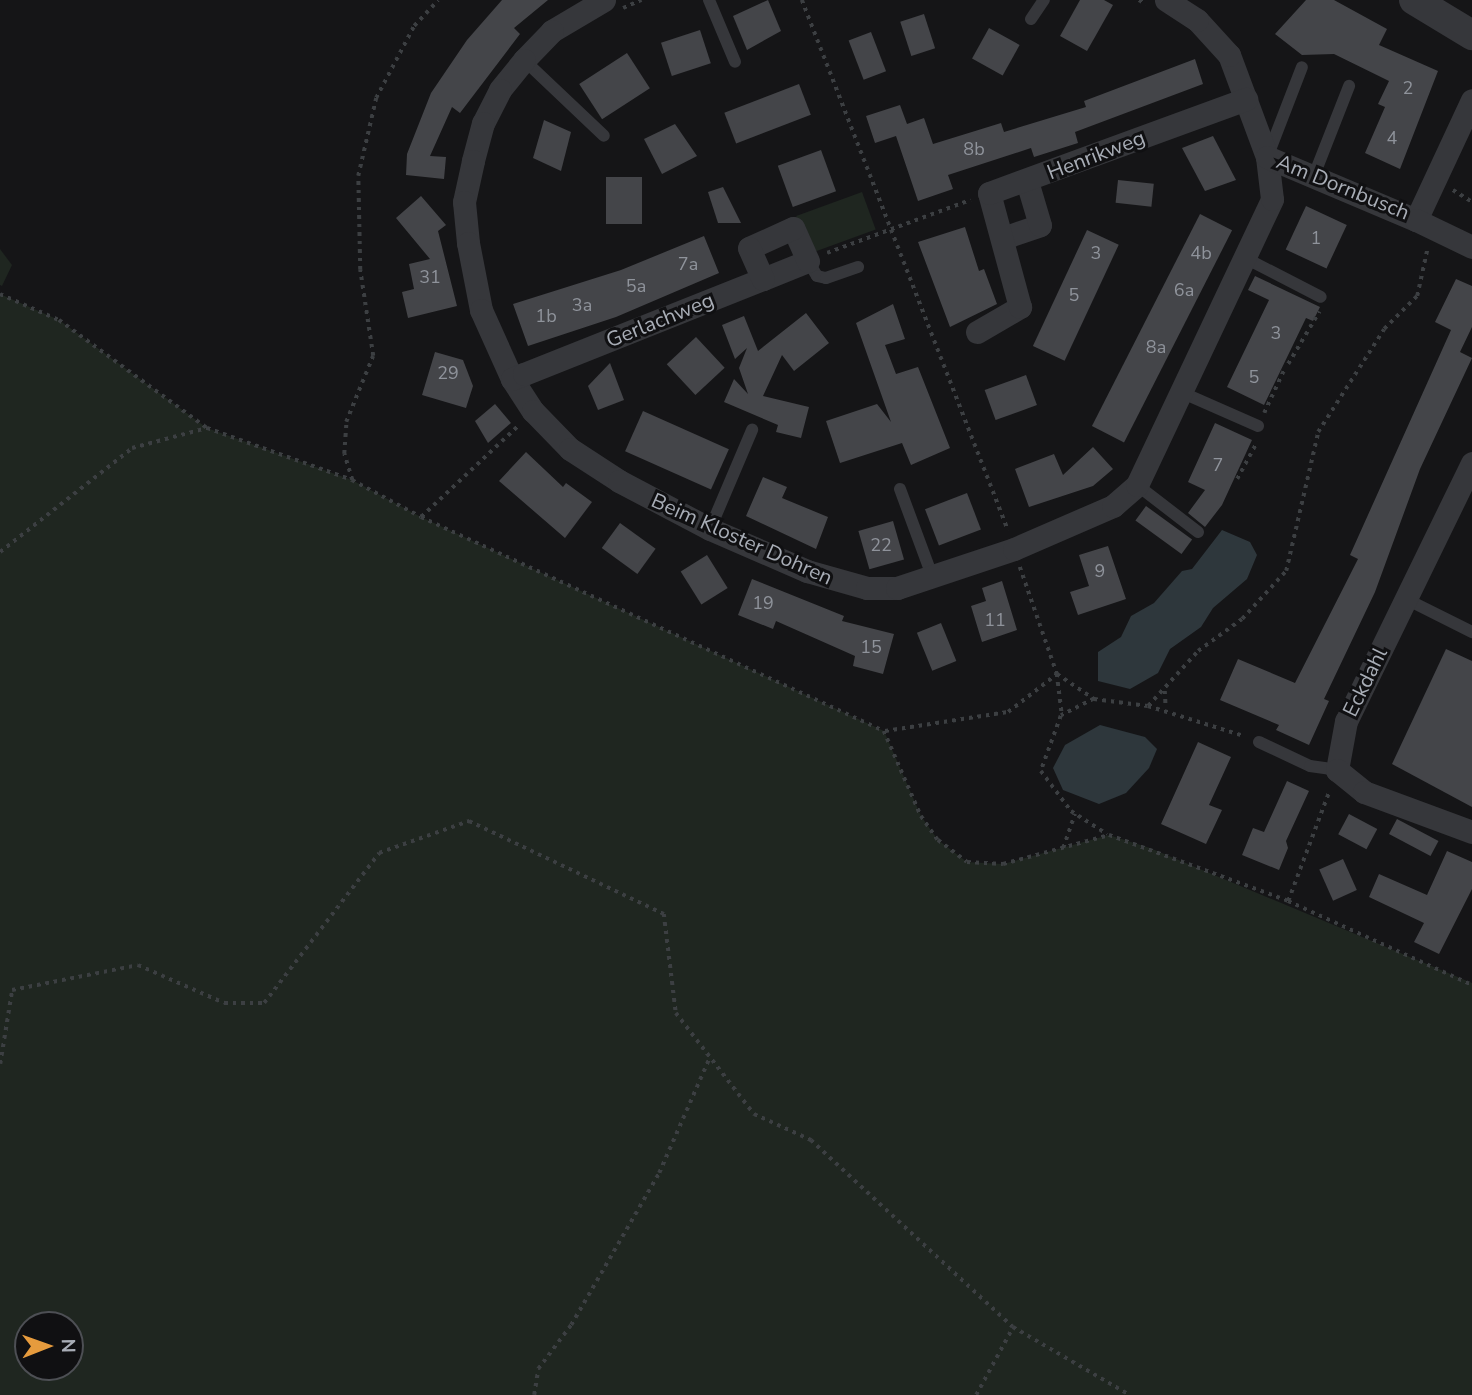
<!DOCTYPE html>
<style>
body{margin:0}
#map{position:relative;width:1472px;height:1395px;overflow:hidden;background:#151517;font-family:"Nunito Sans",sans-serif}
div>[style]{position:absolute}
[style*='--x']{left:calc(var(--x)*1px);top:calc(var(--y)*1px);width:calc(var(--w)*1px);rotate:calc(var(--a)*1deg)}
.green>*{inset:0;background:#1f2620;transform-origin:0 0}
.water>*{inset:0;background:#2e373c}
.building>*{inset:0;background:#444549;transform-origin:0 0}
.path>*{height:3.5px;margin-top:-1.75px;transform-origin:0;background:repeating-linear-gradient(90deg,#3c3f42 0 3.5px,transparent 0 8.5px)}
.service>*{height:12px;margin:-6px;padding:0 6px;transform-origin:6px;border-radius:6px;background:#36373b}
.minor>*{height:23px;margin:-11.5px;padding:0 11.5px;transform-origin:11.5px;border-radius:11.5px;background:#36373b}
.tertiary>*{height:30px;margin:-15px;padding:0 15px;transform-origin:15px;border-radius:15px;background:#36373b}
span{translate:-50% -50%;white-space:nowrap;text-align:center;line-height:1.15;-webkit-text-stroke:6px #101012;paint-order:stroke}
.number-label{font-size:18px;color:#8f939b}
.number-label span{-webkit-text-stroke-width:0}
.street-label{font-size:21px;color:#a8adb6}
.north{position:absolute;left:14px;top:1311px;width:70px;height:70px;box-sizing:border-box;background:#101012;border:2px solid #4d4f54;border-radius:50%;rotate:89deg;font-size:19px;font-weight:700;line-height:28px;text-align:center;color:#a8adb6}
.north::after{content:'';display:block;margin:auto;width:24px;height:32px;background:#e69b3d;clip-path:polygon(50% 0,100% 100%,50% 72%,0 100%)}
</style>
<div id="map">
<div class="green">
<div style="left:862px;top:192px;width:40px;height:70px;rotate:70deg"></div>
<div style="clip-path:polygon(0 249px,12px 265px,2px 286px,0 285px)"></div>
<div style="clip-path:polygon(evenodd,0 294px,59px 320px,207px 428px,352px 480px,421px 517px,884px 731px,921px 816px,938px 840px,967px 862px,1003px 864px,1109px 835px,1150px 848px,1472px 983px,1472px 1395px,0 1395px,0 294px,28px 1325px,70px 1325px,70px 1367px,28px 1367px,28px 1325px)"></div>
</div>
<div class="water">
<div style="clip-path:polygon(1222px 530px,1250px 542px,1257px 555px,1247px 579px,1213px 608px,1201px 627px,1170px 649px,1158px 673px,1130px 689px,1098px 681px,1098px 652px,1121px 637px,1131px 616px,1154px 603px,1182px 571px,1192px 569px)"></div>
<div style="clip-path:polygon(1100px 725px,1145px 737px,1157px 749px,1149px 768px,1126px 793px,1099px 804px,1063px 790px,1053px 768px,1065px 745px)"></div>
</div>
<div class="building">
<div style="clip-path:polygon(502px 0,548px 0,514px 28px,520px 34px,460px 113px,452px 107px,430px 156px,446px 157px,444px 179px,406px 175px,407px 154px,431px 93px,467px 40px)"></div>
<div style="clip-path:polygon(768px 0,781px 31px,747px 50px,733px 16px)"></div>
<div style="clip-path:polygon(1080px 0,1104px 0,1113px 5px,1087px 51px,1060px 36px)"></div>
<div style="clip-path:polygon(1306px 0,1334px 0,1387px 29px,1379px 45px,1438px 71px,1400px 169px,1365px 153px,1385px 107px,1378px 104px,1389px 81px,1334px 54px,1302px 55px,1275px 34px)"></div>
<div style="left:924px;top:14px;width:36px;height:25px;rotate:72deg"></div>
<div style="left:989px;top:28px;width:35px;height:35px;rotate:29deg"></div>
<div style="left:700px;top:30px;width:35px;height:41px;rotate:72deg"></div>
<div style="left:871px;top:32px;width:42px;height:24px;rotate:69deg"></div>
<div style="left:627px;top:53px;width:42px;height:57px;rotate:57deg"></div>
<div style="clip-path:polygon(1195px 59px,1203px 84px,1075px 132px,1078px 143px,1034px 157px,1031px 148px,948px 175px,953px 189px,918px 201px,896px 136px,875px 143px,866px 116px,900px 105px,907px 124px,924px 118px,933px 144px,1001px 123px,1004px 132px,1086px 107px,1084px 101px)"></div>
<div style="left:799px;top:84px;width:33px;height:80px;rotate:69deg"></div>
<div style="clip-path:polygon(544px 120px,571px 132px,561px 171px,533px 158px)"></div>
<div style="clip-path:polygon(675px 124px,697px 156px,662px 174px,644px 139px)"></div>
<div style="clip-path:polygon(1213px 136px,1236px 180px,1205px 191px,1182px 148px)"></div>
<div style="left:821px;top:150px;width:44px;height:46px;rotate:70deg"></div>
<div style="left:606px;top:177px;width:36px;height:47px"></div>
<div style="left:1118px;top:180px;width:36px;height:23px;rotate:6deg"></div>
<div style="clip-path:polygon(723px 187px,741px 223px,718px 223px,708px 192px)"></div>
<div style="clip-path:polygon(421px 196px,446px 225px,438px 231px,457px 306px,408px 318px,402px 292px,414px 289px,409px 264px,430px 259px,396px 218px)"></div>
<div style="left:1306px;top:206px;width:45px;height:48px;rotate:25deg"></div>
<div style="left:1200px;top:214px;width:36px;height:238px;rotate:27deg"></div>
<div style="clip-path:polygon(965px 227px,979px 271px,984px 269px,997px 304px,950px 327px,918px 242px)"></div>
<div style="left:1087px;top:230px;width:35px;height:128px;rotate:25deg"></div>
<div style="clip-path:polygon(704px 236px,719px 273px,616px 317px,528px 346px,513px 304px,621px 270px)"></div>
<div style="clip-path:polygon(1255px 276px,1320px 307px,1313px 321px,1306px 318px,1264px 405px,1227px 387px,1269px 300px,1248px 290px)"></div>
<div style="clip-path:polygon(1456px 279px,1472px 286px,1472px 327px,1460px 352px,1472px 358px,1420px 469px,1375px 592px,1324px 699px,1329px 701px,1309px 745px,1276px 730px,1279px 725px,1220px 700px,1238px 659px,1295px 683px,1358px 559px,1350px 555px,1451px 330px,1435px 322px)"></div>
<div style="clip-path:polygon(893px 304px,905px 339px,885px 345px,896px 374px,918px 367px,950px 448px,911px 465px,902px 443px,840px 463px,826px 421px,877px 404px,891px 422px,856px 323px)"></div>
<div style="clip-path:polygon(806px 313px,829px 343px,794px 371px,782px 355px,763px 396px,809px 407px,801px 438px,776px 432px,778px 425px,724px 402px,734px 379px,748px 394px,739px 368px,747px 348px,735px 359px,722px 325px,744px 316px,758px 351px)"></div>
<div style="left:696px;top:337px;width:42px;height:40px;rotate:47deg"></div>
<div style="clip-path:polygon(435px 352px,463px 360px,473px 386px,466px 408px,422px 395px)"></div>
<div style="clip-path:polygon(610px 363px,624px 400px,598px 410px,588px 386px)"></div>
<div style="left:1026px;top:375px;width:32px;height:44px;rotate:70deg"></div>
<div style="clip-path:polygon(495px 404px,511px 423px,488px 443px,475px 421px)"></div>
<div style="left:643px;top:411px;width:94px;height:44px;rotate:24deg"></div>
<div style="clip-path:polygon(1215px 423px,1252px 440px,1222px 505px,1205px 527px,1188px 513px,1205px 490px,1188px 482px)"></div>
<div style="clip-path:polygon(1093px 447px,1113px 469px,1093px 486px,1029px 507px,1015px 469px,1054px 454px,1063px 475px)"></div>
<div style="clip-path:polygon(526px 452px,563px 487px,566px 483px,592px 502px,565px 538px,499px 481px)"></div>
<div style="clip-path:polygon(763px 477px,787px 487px,782px 498px,828px 517px,816px 549px,746px 516px)"></div>
<div style="left:967px;top:493px;width:39px;height:45px;rotate:69deg"></div>
<div style="left:1146px;top:506px;width:57px;height:18px;rotate:36deg"></div>
<div style="left:893px;top:521px;width:40px;height:36px;rotate:74deg"></div>
<div style="left:620px;top:523px;width:44px;height:31px;rotate:36deg"></div>
<div style="clip-path:polygon(1108px 546px,1126px 599px,1078px 615px,1070px 592px,1089px 586px,1079px 555px)"></div>
<div style="left:707px;top:555px;width:39px;height:31px;rotate:58deg"></div>
<div style="clip-path:polygon(752px 579px,844px 616px,842px 621px,894px 634px,883px 674px,853px 666px,855px 656px,776px 621px,773px 629px,738px 615px)"></div>
<div style="clip-path:polygon(1002px 581px,1017px 630px,982px 642px,971px 606px,986px 601px,982px 588px)"></div>
<div style="left:941px;top:623px;width:41px;height:26px;rotate:68deg"></div>
<div style="clip-path:polygon(1446px 649px,1472px 661px,1472px 807px,1392px 764px)"></div>
<div style="clip-path:polygon(1198px 742px,1231px 757px,1209px 805px,1222px 810px,1206px 844px,1161px 824px)"></div>
<div style="clip-path:polygon(1287px 781px,1309px 791px,1286px 841px,1288px 848px,1279px 870px,1242px 855px,1253px 828px,1264px 832px)"></div>
<div style="left:1349px;top:814px;width:32px;height:23px;rotate:28deg"></div>
<div style="left:1397px;top:819px;width:47px;height:17px;rotate:28deg"></div>
<div style="clip-path:polygon(1447px 851px,1472px 862px,1472px 889px,1439px 954px,1414px 942px,1424px 923px,1369px 897px,1379px 874px,1427px 895px)"></div>
<div style="left:1343px;top:859px;width:34px;height:26px;rotate:66deg"></div>
</div>
<div class="path">
<div style="--x:802;--y:0;--w:569;--a:68.76"></div>
<div style="--x:1139;--y:0;--w:8;--a:30"></div>
<div style="--x:623;--y:8;--w:20;--a:-24"></div>
<div style="--x:1453;--y:190;--w:22;--a:32"></div>
<div style="--x:827;--y:253;--w:153;--a:-20.3"></div>
<div style="--x:0;--y:294;--w:64;--a:23.8"></div>
<div style="--x:59;--y:320;--w:183;--a:36.1"></div>
<div style="--x:207;--y:428;--w:154;--a:19.7"></div>
<div style="--x:352;--y:480;--w:78;--a:28.2"></div>
<div style="--x:421;--y:517;--w:510;--a:24.81"></div>
<div style="--x:884;--y:731;--w:93;--a:66.5"></div>
<div style="--x:921;--y:816;--w:29;--a:55"></div>
<div style="--x:938;--y:840;--w:36;--a:37"></div>
<div style="--x:967;--y:862;--w:36;--a:3"></div>
<div style="--x:1003;--y:864;--w:110;--a:-15.3"></div>
<div style="--x:1109;--y:835;--w:191;--a:20.2"></div>
<div style="--x:1288;--y:901;--w:202;--a:24.5"></div>
<div style="--x:1288;--y:364;--w:61;--a:-59.2"></div>
<div style="--x:1264;--y:413;--w:47;--a:-65.1"></div>
<div style="--x:1237;--y:479;--w:42;--a:-61.6"></div>
<div style="--x:352;--y:480;--w:27;--a:-107"></div>
<div style="--x:344;--y:454;--w:32;--a:-86"></div>
<div style="--x:346;--y:422;--w:71;--a:-67.8"></div>
<div style="--x:373;--y:356;--w:87;--a:-98.6"></div>
<div style="--x:360;--y:270;--w:94;--a:-91.2"></div>
<div style="--x:358;--y:176;--w:80;--a:-77"></div>
<div style="--x:376;--y:98;--w:81;--a:-62.2"></div>
<div style="--x:414;--y:26;--w:35;--a:-47"></div>
<div style="--x:421;--y:517;--w:134;--a:-43.2"></div>
<div style="--x:0;--y:552;--w:168;--a:-38.2"></div>
<div style="--x:132;--y:448;--w:78;--a:-14.9"></div>
<div style="--x:1020;--y:567;--w:113;--a:70.9"></div>
<div style="--x:1057;--y:674;--w:45;--a:34"></div>
<div style="--x:1094;--y:699;--w:54;--a:7.4"></div>
<div style="--x:1148;--y:706;--w:74;--a:-47.7"></div>
<div style="--x:1198;--y:651;--w:54;--a:-36"></div>
<div style="--x:1242;--y:619;--w:65;--a:-47.5"></div>
<div style="--x:1286;--y:571;--w:143;--a:-77"></div>
<div style="--x:1318;--y:432;--w:122;--a:-57.3"></div>
<div style="--x:1384;--y:329;--w:47;--a:-45"></div>
<div style="--x:1417;--y:296;--w:47;--a:-77.7"></div>
<div style="--x:1057;--y:674;--w:41;--a:83"></div>
<div style="--x:1165;--y:691;--w:17;--a:87"></div>
<div style="--x:1094;--y:699;--w:37;--a:153"></div>
<div style="--x:1061;--y:716;--w:59;--a:110"></div>
<div style="--x:1041;--y:771;--w:50;--a:53.1"></div>
<div style="--x:1071;--y:811;--w:43;--a:32.6"></div>
<div style="--x:1148;--y:706;--w:101;--a:17.4"></div>
<div style="--x:885;--y:731;--w:124;--a:-8.8"></div>
<div style="--x:1008;--y:712;--w:62;--a:-37.8"></div>
<div style="--x:1063;--y:848;--w:36;--a:-71"></div>
<div style="--x:1288;--y:901;--w:116;--a:-69.4"></div>
<div style="--x:0;--y:1064;--w:75;--a:-80.8"></div>
<div style="--x:12;--y:990;--w:128;--a:-11.2"></div>
<div style="--x:138;--y:965;--w:94;--a:23.8"></div>
<div style="--x:224;--y:1003;--w:40;--a:0"></div>
<div style="--x:264;--y:1003;--w:189;--a:-52.5"></div>
<div style="--x:379;--y:853;--w:96;--a:-19.6"></div>
<div style="--x:469;--y:821;--w:216;--a:25.5"></div>
<div style="--x:664;--y:914;--w:100;--a:83.1"></div>
<div style="--x:676;--y:1013;--w:128;--a:52.3"></div>
<div style="--x:754;--y:1114;--w:63;--a:24.5"></div>
<div style="--x:811;--y:1140;--w:275;--a:42.8"></div>
<div style="--x:1013;--y:1327;--w:135;--a:30.2"></div>
<div style="--x:534;--y:1395;--w:26;--a:-81"></div>
<div style="--x:538;--y:1369;--w:55;--a:-53.1"></div>
<div style="--x:571;--y:1325;--w:176;--a:-59.9"></div>
<div style="--x:659;--y:1173;--w:127;--a:-66.3"></div>
<div style="--x:976;--y:1395;--w:77;--a:-61.4"></div>
</div>
<div class="service">
<div style="--x:709;--y:0;--w:67;--a:67.2"></div>
<div style="--x:1031;--y:19;--w:23;--a:-56"></div>
<div style="--x:524;--y:60;--w:110;--a:43.5"></div>
<div style="--x:1268;--y:155;--w:94;--a:-68.9"></div>
<div style="--x:1313;--y:178;--w:99;--a:-68.6"></div>
<div style="--x:1245;--y:258;--w:85;--a:27.2"></div>
<div style="--x:808;--y:261;--w:17;--a:59"></div>
<div style="--x:817;--y:276;--w:9;--a:13"></div>
<div style="--x:826;--y:278;--w:34;--a:-19"></div>
<div style="--x:1183;--y:393;--w:82;--a:23.7"></div>
<div style="--x:1137;--y:485;--w:77;--a:37.6"></div>
<div style="--x:900;--y:489;--w:95;--a:69.7"></div>
<div style="--x:710;--y:529;--w:108;--a:-67"></div>
<div style="--x:1406;--y:599;--w:74;--a:26.6"></div>
<div style="--x:1259;--y:742;--w:56;--a:25.2"></div>
<div style="--x:1310;--y:766;--w:27;--a:8"></div>
</div>
<div class="minor">
<div style="--x:604;--y:0;--w:61;--a:149.2"></div>
<div style="--x:552;--y:31;--w:40;--a:134"></div>
<div style="--x:524;--y:60;--w:38;--a:129"></div>
<div style="--x:500;--y:90;--w:37;--a:117"></div>
<div style="--x:483;--y:123;--w:39;--a:105"></div>
<div style="--x:473;--y:161;--w:42;--a:102.4"></div>
<div style="--x:464;--y:202;--w:41;--a:84.4"></div>
<div style="--x:468;--y:243;--w:68;--a:79"></div>
<div style="--x:481;--y:310;--w:76;--a:65.8"></div>
<div style="--x:512;--y:379;--w:38;--a:57"></div>
<div style="--x:533;--y:411;--w:53;--a:45.8"></div>
<div style="--x:570;--y:449;--w:59;--a:33.1"></div>
<div style="--x:619;--y:481;--w:103;--a:27.8"></div>
<div style="--x:710;--y:529;--w:106;--a:23.4"></div>
<div style="--x:807;--y:571;--w:62;--a:15.8"></div>
<div style="--x:867;--y:588;--w:30;--a:0"></div>
<div style="--x:897;--y:588;--w:123;--a:-18.4"></div>
<div style="--x:1014;--y:549;--w:108;--a:-23.5"></div>
<div style="--x:1113;--y:506;--w:32;--a:-41"></div>
<div style="--x:1137;--y:485;--w:316;--a:-64.7"></div>
<div style="--x:1272;--y:199;--w:42;--a:-96.8"></div>
<div style="--x:1267;--y:157;--w:109;--a:-110.4"></div>
<div style="--x:1229;--y:55;--w:47;--a:-132.4"></div>
<div style="--x:1197;--y:20;--w:37;--a:-147"></div>
<div style="--x:1267;--y:157;--w:162;--a:22.9"></div>
<div style="--x:1416;--y:220;--w:132;--a:-65"></div>
<div style="--x:1416;--y:220;--w:62;--a:25.7"></div>
<div style="--x:1003;--y:238;--w:39;--a:-19"></div>
<div style="--x:1040;--y:225;--w:46;--a:-106.5"></div>
<div style="--x:977;--y:332;--w:50;--a:-30.2"></div>
<div style="--x:1020;--y:307;--w:118;--a:-105.2"></div>
<div style="--x:989;--y:193;--w:274;--a:-20.1"></div>
<div style="--x:512;--y:379;--w:13;--a:-23"></div>
<div style="--x:524;--y:374;--w:257;--a:-21.7"></div>
<div style="--x:763;--y:279;--w:48;--a:-21.8"></div>
<div style="--x:808;--y:261;--w:36;--a:-114"></div>
<div style="--x:793;--y:228;--w:48;--a:155.6"></div>
<div style="--x:749;--y:248;--w:34;--a:66"></div>
<div style="--x:1472;--y:463;--w:287;--a:116"></div>
<div style="--x:1346;--y:721;--w:50;--a:100.4"></div>
<div style="--x:1337;--y:770;--w:35;--a:39"></div>
<div style="--x:1364;--y:792;--w:115;--a:20.3"></div>
</div>
<div class="tertiary">
<div style="--x:1414;--y:0;--w:68;--a:31.1"></div>
</div>
<div class="number-label">
<span style="left:1408px;top:88px">2</span>
<span style="left:1392px;top:138px">4</span>
<span style="left:974px;top:149px">8b</span>
<span style="left:1316px;top:238px">1</span>
<span style="left:1096px;top:253px">3</span>
<span style="left:1201px;top:253px">4b</span>
<span style="left:688px;top:264px">7a</span>
<span style="left:430px;top:277px">31</span>
<span style="left:636px;top:286px">5a</span>
<span style="left:1184px;top:290px">6a</span>
<span style="left:1074px;top:295px">5</span>
<span style="left:582px;top:305px">3a</span>
<span style="left:546px;top:316px">1b</span>
<span style="left:1276px;top:333px">3</span>
<span style="left:1156px;top:347px">8a</span>
<span style="left:448px;top:373px">29</span>
<span style="left:1254px;top:377px">5</span>
<span style="left:1218px;top:465px">7</span>
<span style="left:881px;top:545px">22</span>
<span style="left:1100px;top:571px">9</span>
<span style="left:763px;top:603px">19</span>
<span style="left:995px;top:620px">11</span>
<span style="left:871px;top:647px">15</span>
</div>
<div class="street-label">
<span style="left:1096px;top:155px;rotate:-21deg">Henrikweg</span>
<span style="left:1343px;top:187px;rotate:22deg">Am Dornbusch</span>
<span style="left:660px;top:320px;rotate:-22deg">Gerlachweg</span>
<span style="left:742px;top:539px;rotate:24deg">Beim Kloster Dohren</span>
<span style="left:1365px;top:682px;rotate:-64deg">Eckdahl</span>
</div>
<div class="north">N</div>
</div>
